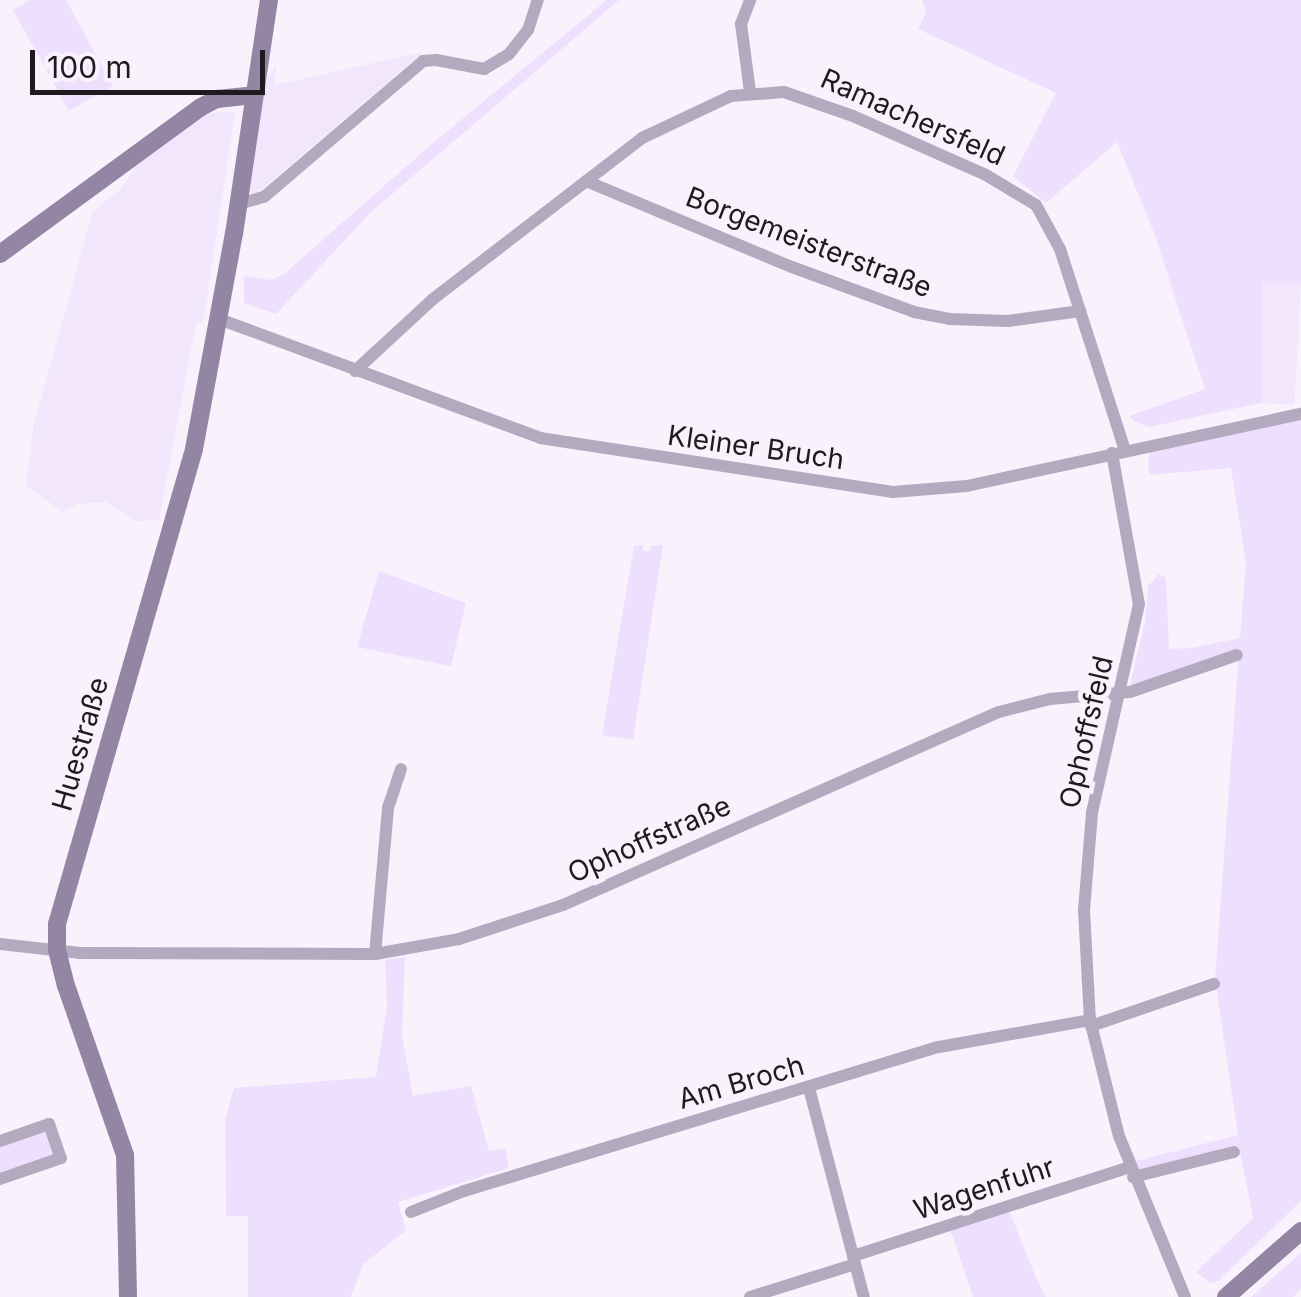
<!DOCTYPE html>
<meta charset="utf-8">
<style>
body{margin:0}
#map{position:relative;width:1301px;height:1297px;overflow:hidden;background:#f8f2fd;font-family:Inter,sans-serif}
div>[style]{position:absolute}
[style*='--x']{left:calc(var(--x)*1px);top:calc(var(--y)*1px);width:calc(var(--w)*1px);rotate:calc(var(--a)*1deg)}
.built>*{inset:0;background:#f1e6fb;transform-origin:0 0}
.green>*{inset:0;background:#eedffe}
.street>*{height:12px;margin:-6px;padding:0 6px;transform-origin:6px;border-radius:6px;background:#b4aac0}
.secondary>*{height:18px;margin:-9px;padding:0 9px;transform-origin:9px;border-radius:9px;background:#9585a5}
span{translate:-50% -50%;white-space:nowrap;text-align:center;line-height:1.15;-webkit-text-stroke:10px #f8f2fd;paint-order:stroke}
.street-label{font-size:28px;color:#1d1b20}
.scale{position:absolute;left:30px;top:50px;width:235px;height:45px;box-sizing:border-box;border:5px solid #1d1b20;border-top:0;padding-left:12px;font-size:30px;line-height:35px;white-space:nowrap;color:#1d1b20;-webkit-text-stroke:8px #f8f2fd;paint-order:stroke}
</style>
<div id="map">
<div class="built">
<div style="clip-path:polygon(423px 52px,257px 193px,241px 193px,255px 96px,276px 66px,275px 85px)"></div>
<div style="clip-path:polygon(235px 112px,203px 323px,196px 323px,159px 520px,136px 521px,105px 502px,77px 504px,63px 512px,26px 486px,34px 424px,93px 211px,121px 189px,136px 166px,207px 113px)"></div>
<div style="left:1262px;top:280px;width:39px;height:123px;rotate:3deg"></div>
</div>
<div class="green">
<div style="clip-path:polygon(30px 0,66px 0,113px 86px,69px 111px,13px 10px)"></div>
<div style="clip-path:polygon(607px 0,619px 0,371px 212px,276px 314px,244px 303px,244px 276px,271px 280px,284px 274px,433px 143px)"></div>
<div style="clip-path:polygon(922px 0,1301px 0,1301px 282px,1262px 281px,1261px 403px,1149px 427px,1134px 421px,1129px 416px,1205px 389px,1154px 233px,1117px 142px,1046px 203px,1013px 176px,1056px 93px,918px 29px,926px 13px)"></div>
<div style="clip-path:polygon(1301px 416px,1301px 1201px,1218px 1281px,1210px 1283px,1196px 1272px,1253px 1218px,1239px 1147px,1139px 1173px,1136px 1161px,1238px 1135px,1215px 979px,1239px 651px,1129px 689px,1145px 622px,1148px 586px,1159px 574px,1166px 578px,1169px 649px,1191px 648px,1240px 638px,1246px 563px,1231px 468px,1149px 475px,1148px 460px,1152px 448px)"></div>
<div style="clip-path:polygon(643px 545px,642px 550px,649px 552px,651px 546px,663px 545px,633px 740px,602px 735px,634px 546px)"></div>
<div style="clip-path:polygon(379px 571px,466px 603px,451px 666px,357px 647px)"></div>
<div style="clip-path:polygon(405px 957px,402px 1035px,413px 1096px,471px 1086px,489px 1151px,505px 1148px,509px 1168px,398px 1202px,406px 1231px,363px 1264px,351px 1297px,248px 1297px,248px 1216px,226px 1216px,225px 1120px,234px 1088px,376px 1077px,387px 1006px,385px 960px)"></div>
<div style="clip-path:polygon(47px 1128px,57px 1156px,0 1177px,0 1145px)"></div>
<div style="clip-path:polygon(1009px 1210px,1037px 1280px,1046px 1297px,973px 1297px,950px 1229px)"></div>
<div style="clip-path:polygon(1301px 1253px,1301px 1289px,1293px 1297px,1251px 1297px)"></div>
</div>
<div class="street">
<div style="--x:750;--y:92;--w:69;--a:-97.5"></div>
<div style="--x:741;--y:24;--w:26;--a:-69"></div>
<div style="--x:586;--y:181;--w:223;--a:22.7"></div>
<div style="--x:792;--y:267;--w:130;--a:20.2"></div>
<div style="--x:914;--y:312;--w:36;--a:11"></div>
<div style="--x:949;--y:319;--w:59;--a:1.9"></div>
<div style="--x:1008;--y:321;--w:73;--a:-7.9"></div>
<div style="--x:239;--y:204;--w:26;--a:-16"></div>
<div style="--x:264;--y:197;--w:209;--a:-40.5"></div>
<div style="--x:423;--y:61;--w:13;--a:-4"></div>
<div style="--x:436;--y:60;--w:49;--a:10.6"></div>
<div style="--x:484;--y:69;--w:29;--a:-31"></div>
<div style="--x:509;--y:54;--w:31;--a:-52"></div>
<div style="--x:528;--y:30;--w:32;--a:-72"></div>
<div style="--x:219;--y:319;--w:342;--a:20.3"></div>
<div style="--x:540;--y:438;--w:357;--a:8.7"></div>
<div style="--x:893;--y:492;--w:74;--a:-4.6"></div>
<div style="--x:967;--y:486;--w:342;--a:-12.2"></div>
<div style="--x:355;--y:371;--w:106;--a:-42.7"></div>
<div style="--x:433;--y:299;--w:264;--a:-37.6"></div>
<div style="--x:642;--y:138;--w:98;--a:-25.3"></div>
<div style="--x:731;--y:96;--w:53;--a:-4.3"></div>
<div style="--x:784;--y:92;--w:73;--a:19.2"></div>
<div style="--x:853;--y:116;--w:145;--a:23.9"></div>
<div style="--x:986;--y:175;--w:58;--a:31"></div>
<div style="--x:1036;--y:205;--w:50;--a:61.4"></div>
<div style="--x:1060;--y:249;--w:211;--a:72.1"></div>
<div style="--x:1112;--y:453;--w:153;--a:79.9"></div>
<div style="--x:1139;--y:604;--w:214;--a:102.7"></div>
<div style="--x:1092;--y:813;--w:97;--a:94.7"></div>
<div style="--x:1084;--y:910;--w:110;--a:86.9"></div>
<div style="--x:1090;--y:1020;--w:120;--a:76"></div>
<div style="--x:1119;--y:1136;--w:174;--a:67.7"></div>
<div style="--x:0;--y:944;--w:81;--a:6.4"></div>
<div style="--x:80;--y:953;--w:295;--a:0.2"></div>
<div style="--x:375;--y:954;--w:85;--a:-10.1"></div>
<div style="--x:459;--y:939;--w:109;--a:-18.1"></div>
<div style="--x:563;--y:905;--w:477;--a:-23.9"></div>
<div style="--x:999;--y:712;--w:53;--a:-14.3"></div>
<div style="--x:1050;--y:699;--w:80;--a:-5"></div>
<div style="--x:1130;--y:692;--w:113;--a:-19.1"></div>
<div style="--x:375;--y:954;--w:147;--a:-84.9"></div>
<div style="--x:388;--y:808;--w:41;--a:-71.6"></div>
<div style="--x:1091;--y:1026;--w:130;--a:-18.9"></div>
<div style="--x:809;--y:1088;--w:216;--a:75.3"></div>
<div style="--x:0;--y:1141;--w:52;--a:-19.1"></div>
<div style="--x:49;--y:1124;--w:36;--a:71"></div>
<div style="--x:61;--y:1158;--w:65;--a:161"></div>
<div style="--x:1133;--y:1177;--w:104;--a:-13.9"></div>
<div style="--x:411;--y:1212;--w:57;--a:-21.6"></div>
<div style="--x:464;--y:1191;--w:496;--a:-16.9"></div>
<div style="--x:939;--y:1047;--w:153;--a:-10.1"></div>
<div style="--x:853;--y:1256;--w:291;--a:-17.8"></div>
<div style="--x:750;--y:1297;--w:110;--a:-17.4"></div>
</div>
<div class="secondary">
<div style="--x:0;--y:254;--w:249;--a:-36.2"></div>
<div style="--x:201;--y:107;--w:18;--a:-27"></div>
<div style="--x:217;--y:99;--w:37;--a:-6"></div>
<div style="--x:128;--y:1297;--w:142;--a:-91.2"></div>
<div style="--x:125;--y:1155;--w:179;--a:-109.2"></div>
<div style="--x:66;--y:986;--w:38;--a:-104"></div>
<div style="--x:57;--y:949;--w:25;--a:-90"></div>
<div style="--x:57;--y:924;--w:494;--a:-73.9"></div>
<div style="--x:194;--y:449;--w:219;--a:-79.5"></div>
<div style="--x:234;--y:234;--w:237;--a:-81.5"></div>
<div style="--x:1226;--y:1297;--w:100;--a:-41.3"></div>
</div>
<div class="street-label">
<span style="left:913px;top:117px;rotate:24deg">Ramachersfeld</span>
<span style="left:809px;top:242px;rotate:21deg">Borgemeisterstraße</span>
<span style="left:756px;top:447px;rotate:8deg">Kleiner Bruch</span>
<span style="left:1086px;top:732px;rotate:-77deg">Ophoffsfeld</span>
<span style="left:80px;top:744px;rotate:-74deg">Huestraße</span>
<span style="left:649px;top:839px;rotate:-24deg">Ophoffstraße</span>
<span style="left:741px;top:1082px;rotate:-16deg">Am Broch</span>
<span style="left:984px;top:1188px;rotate:-18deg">Wagenfuhr</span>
</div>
<div class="scale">100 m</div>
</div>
